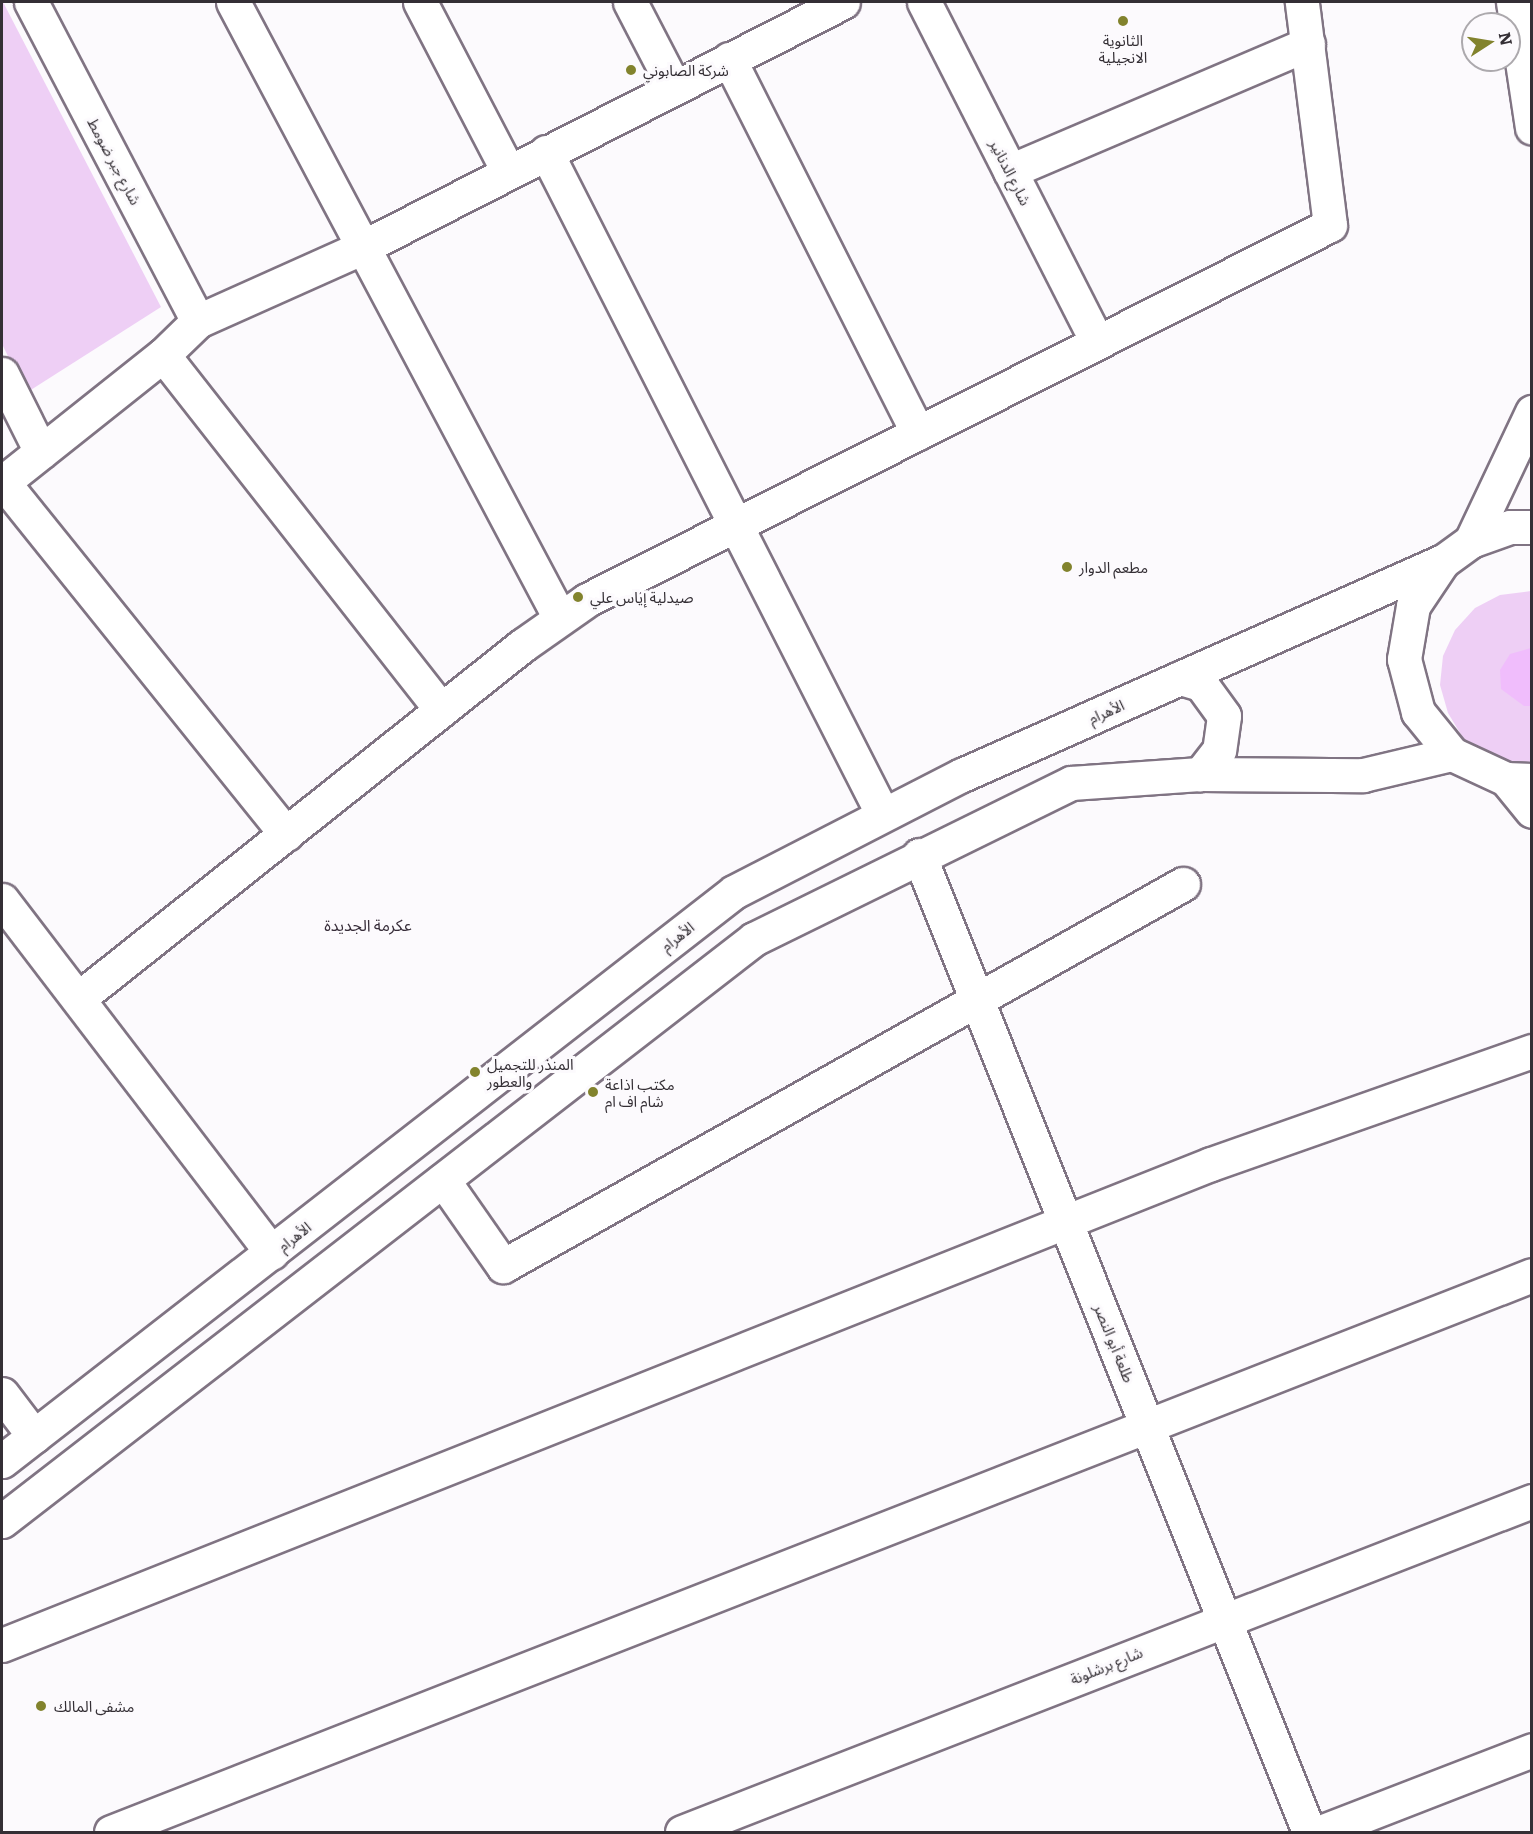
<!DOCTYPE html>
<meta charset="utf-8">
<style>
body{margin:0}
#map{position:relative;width:1533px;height:1834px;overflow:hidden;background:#fcfafd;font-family:Literata,"Noto Sans Arabic",serif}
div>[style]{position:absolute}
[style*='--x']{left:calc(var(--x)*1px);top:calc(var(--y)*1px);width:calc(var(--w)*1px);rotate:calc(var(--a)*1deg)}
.green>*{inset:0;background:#eecff5}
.water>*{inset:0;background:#f0bdfc}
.roads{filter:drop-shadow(2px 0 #807483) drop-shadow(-2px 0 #807483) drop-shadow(0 2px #807483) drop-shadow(0 -2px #807483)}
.minor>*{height:33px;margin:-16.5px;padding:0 16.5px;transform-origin:16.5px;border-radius:16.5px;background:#fff}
.major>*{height:33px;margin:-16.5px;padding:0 16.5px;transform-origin:16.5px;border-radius:16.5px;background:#fff}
.highway>*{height:33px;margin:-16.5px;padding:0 16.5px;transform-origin:16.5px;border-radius:16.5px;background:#fff}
.dots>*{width:16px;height:16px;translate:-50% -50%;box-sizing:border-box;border:3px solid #fcfafd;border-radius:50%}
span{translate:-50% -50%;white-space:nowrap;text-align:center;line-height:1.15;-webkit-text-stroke:6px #fcfafd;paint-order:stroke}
.poi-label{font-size:15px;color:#342f35}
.left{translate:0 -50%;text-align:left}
.street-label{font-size:15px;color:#342f35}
.neighbourhood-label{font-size:16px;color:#372d39}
.frame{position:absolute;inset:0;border:3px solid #342f35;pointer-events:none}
.north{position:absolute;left:1461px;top:12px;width:60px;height:60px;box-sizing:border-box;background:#fcfafd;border:2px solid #aca9ad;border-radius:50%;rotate:78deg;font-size:16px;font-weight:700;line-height:24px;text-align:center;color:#342f35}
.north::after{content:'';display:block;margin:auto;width:21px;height:27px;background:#82832d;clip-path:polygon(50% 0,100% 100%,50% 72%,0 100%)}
</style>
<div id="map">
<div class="green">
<div style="clip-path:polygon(3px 2px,161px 307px,26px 393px,2px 344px)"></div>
<div style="clip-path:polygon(1531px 591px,1531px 766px,1513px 766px,1486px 756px,1463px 738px,1448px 713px,1440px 685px,1443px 656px,1455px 630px,1475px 608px,1500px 595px)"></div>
</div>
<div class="water">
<div style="clip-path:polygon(1531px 648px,1531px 706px,1524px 706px,1501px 689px,1500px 670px,1510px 654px)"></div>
</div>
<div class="roads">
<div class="minor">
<div style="--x:31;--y:2;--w:360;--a:62.4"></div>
<div style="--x:233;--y:2;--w:697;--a:62.04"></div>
<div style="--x:420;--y:2;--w:191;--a:62.5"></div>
<div style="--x:630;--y:2;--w:96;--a:62.6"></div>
<div style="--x:924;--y:2;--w:381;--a:63"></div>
<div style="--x:729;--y:59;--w:419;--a:63.2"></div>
<div style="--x:546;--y:152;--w:741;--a:63.05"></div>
<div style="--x:1010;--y:171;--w:324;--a:-23.1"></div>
<div style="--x:163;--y:355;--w:451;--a:51.9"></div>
<div style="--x:2;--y:374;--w:87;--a:63.4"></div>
<div style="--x:3;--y:482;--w:452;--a:51.2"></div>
<div style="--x:2;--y:483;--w:206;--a:-38.5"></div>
<div style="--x:163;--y:355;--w:49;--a:-44.2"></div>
<div style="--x:198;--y:321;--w:179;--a:-24.1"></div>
<div style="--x:361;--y:248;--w:541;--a:-27.04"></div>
<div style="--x:919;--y:855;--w:1052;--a:68.24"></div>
<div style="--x:2;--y:900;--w:444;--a:52.6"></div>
<div style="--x:79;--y:998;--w:567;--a:-38.49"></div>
<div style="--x:523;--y:645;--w:78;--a:-35.1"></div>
<div style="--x:587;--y:600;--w:832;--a:-26.78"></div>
<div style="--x:1330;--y:225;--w:225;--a:-97.2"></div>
<div style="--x:443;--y:1180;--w:105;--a:55.1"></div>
<div style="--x:503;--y:1266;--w:780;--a:-29.33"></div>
<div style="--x:2;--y:1394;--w:53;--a:52.7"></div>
<div style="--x:2;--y:1645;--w:1301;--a:-21.7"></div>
<div style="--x:1211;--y:1164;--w:340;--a:-19.4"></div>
<div style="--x:111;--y:1832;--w:1526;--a:-21.4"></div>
<div style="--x:682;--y:1832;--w:912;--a:-21.28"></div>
<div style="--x:1321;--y:1832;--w:226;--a:-21.2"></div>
</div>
<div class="major">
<div style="--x:1180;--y:678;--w:22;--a:16"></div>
<div style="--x:1201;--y:684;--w:39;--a:54"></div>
<div style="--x:1224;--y:716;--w:34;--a:98"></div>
<div style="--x:1219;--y:750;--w:31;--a:128"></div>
<div style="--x:2;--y:1461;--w:927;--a:-37.86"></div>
<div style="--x:734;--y:892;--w:256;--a:-27.2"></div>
<div style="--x:962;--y:775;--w:526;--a:-23.98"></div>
<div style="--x:2;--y:1521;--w:951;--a:-37.74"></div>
<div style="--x:754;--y:939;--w:353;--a:-26.2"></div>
<div style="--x:1071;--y:783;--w:129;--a:-4"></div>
<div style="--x:1200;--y:774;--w:163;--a:0.4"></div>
<div style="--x:1363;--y:775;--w:91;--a:-13.3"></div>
</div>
<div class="highway">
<div style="--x:1513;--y:2;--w:127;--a:81.4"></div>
<div style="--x:1532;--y:527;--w:22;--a:180"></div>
<div style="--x:1510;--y:527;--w:41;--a:160.3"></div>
<div style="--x:1471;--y:541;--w:34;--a:144"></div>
<div style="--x:1443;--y:561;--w:54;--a:123.7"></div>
<div style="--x:1413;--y:606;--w:54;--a:99.6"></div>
<div style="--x:1404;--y:659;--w:55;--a:75.2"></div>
<div style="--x:1418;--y:712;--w:54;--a:51"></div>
<div style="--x:1452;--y:754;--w:60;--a:24.8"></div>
<div style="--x:1506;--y:779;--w:26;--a:2"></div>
<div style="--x:1471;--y:541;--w:143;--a:-64.7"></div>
<div style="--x:1506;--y:779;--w:41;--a:50.9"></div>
</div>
</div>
<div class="dots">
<div style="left:1123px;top:21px;background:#82832d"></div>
<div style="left:631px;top:70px;background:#82832d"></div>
<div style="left:1067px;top:567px;background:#82832d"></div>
<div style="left:578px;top:597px;background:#82832d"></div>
<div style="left:475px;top:1072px;background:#82832d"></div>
<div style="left:593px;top:1092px;background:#82832d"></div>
<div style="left:41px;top:1706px;background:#82832d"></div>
</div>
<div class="poi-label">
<span style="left:1123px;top:48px">الثانوية<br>الانجيلية</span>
<span class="left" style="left:643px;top:70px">شركة الصابوني</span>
<span class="left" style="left:1079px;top:567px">مطعم الدوار</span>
<span class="left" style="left:590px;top:597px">صيدلية إياس علي</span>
<span class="left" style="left:487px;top:1072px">المنذر للتجميل<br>والعطور</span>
<span class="left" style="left:605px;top:1092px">مكتب اذاعة<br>شام اف ام</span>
<span class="left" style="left:54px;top:1706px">مشفى المالك</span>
</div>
<div class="street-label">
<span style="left:115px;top:161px;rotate:62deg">شارع جبر ضومط</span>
<span style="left:1011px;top:172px;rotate:63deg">شارع الدنانير</span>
<span style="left:1106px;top:711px;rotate:-24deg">الأهرام</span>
<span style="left:677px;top:936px;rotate:-38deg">الأهرام</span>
<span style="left:294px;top:1236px;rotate:-38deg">الأهرام</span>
<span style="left:1115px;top:1343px;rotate:68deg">طلعة أبو النصر</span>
<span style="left:1106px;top:1665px;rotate:-22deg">شارع برشلونة</span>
</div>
<div class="neighbourhood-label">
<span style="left:368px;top:924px">عكرمة الجديدة</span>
</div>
<div class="frame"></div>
<div class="north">N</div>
</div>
